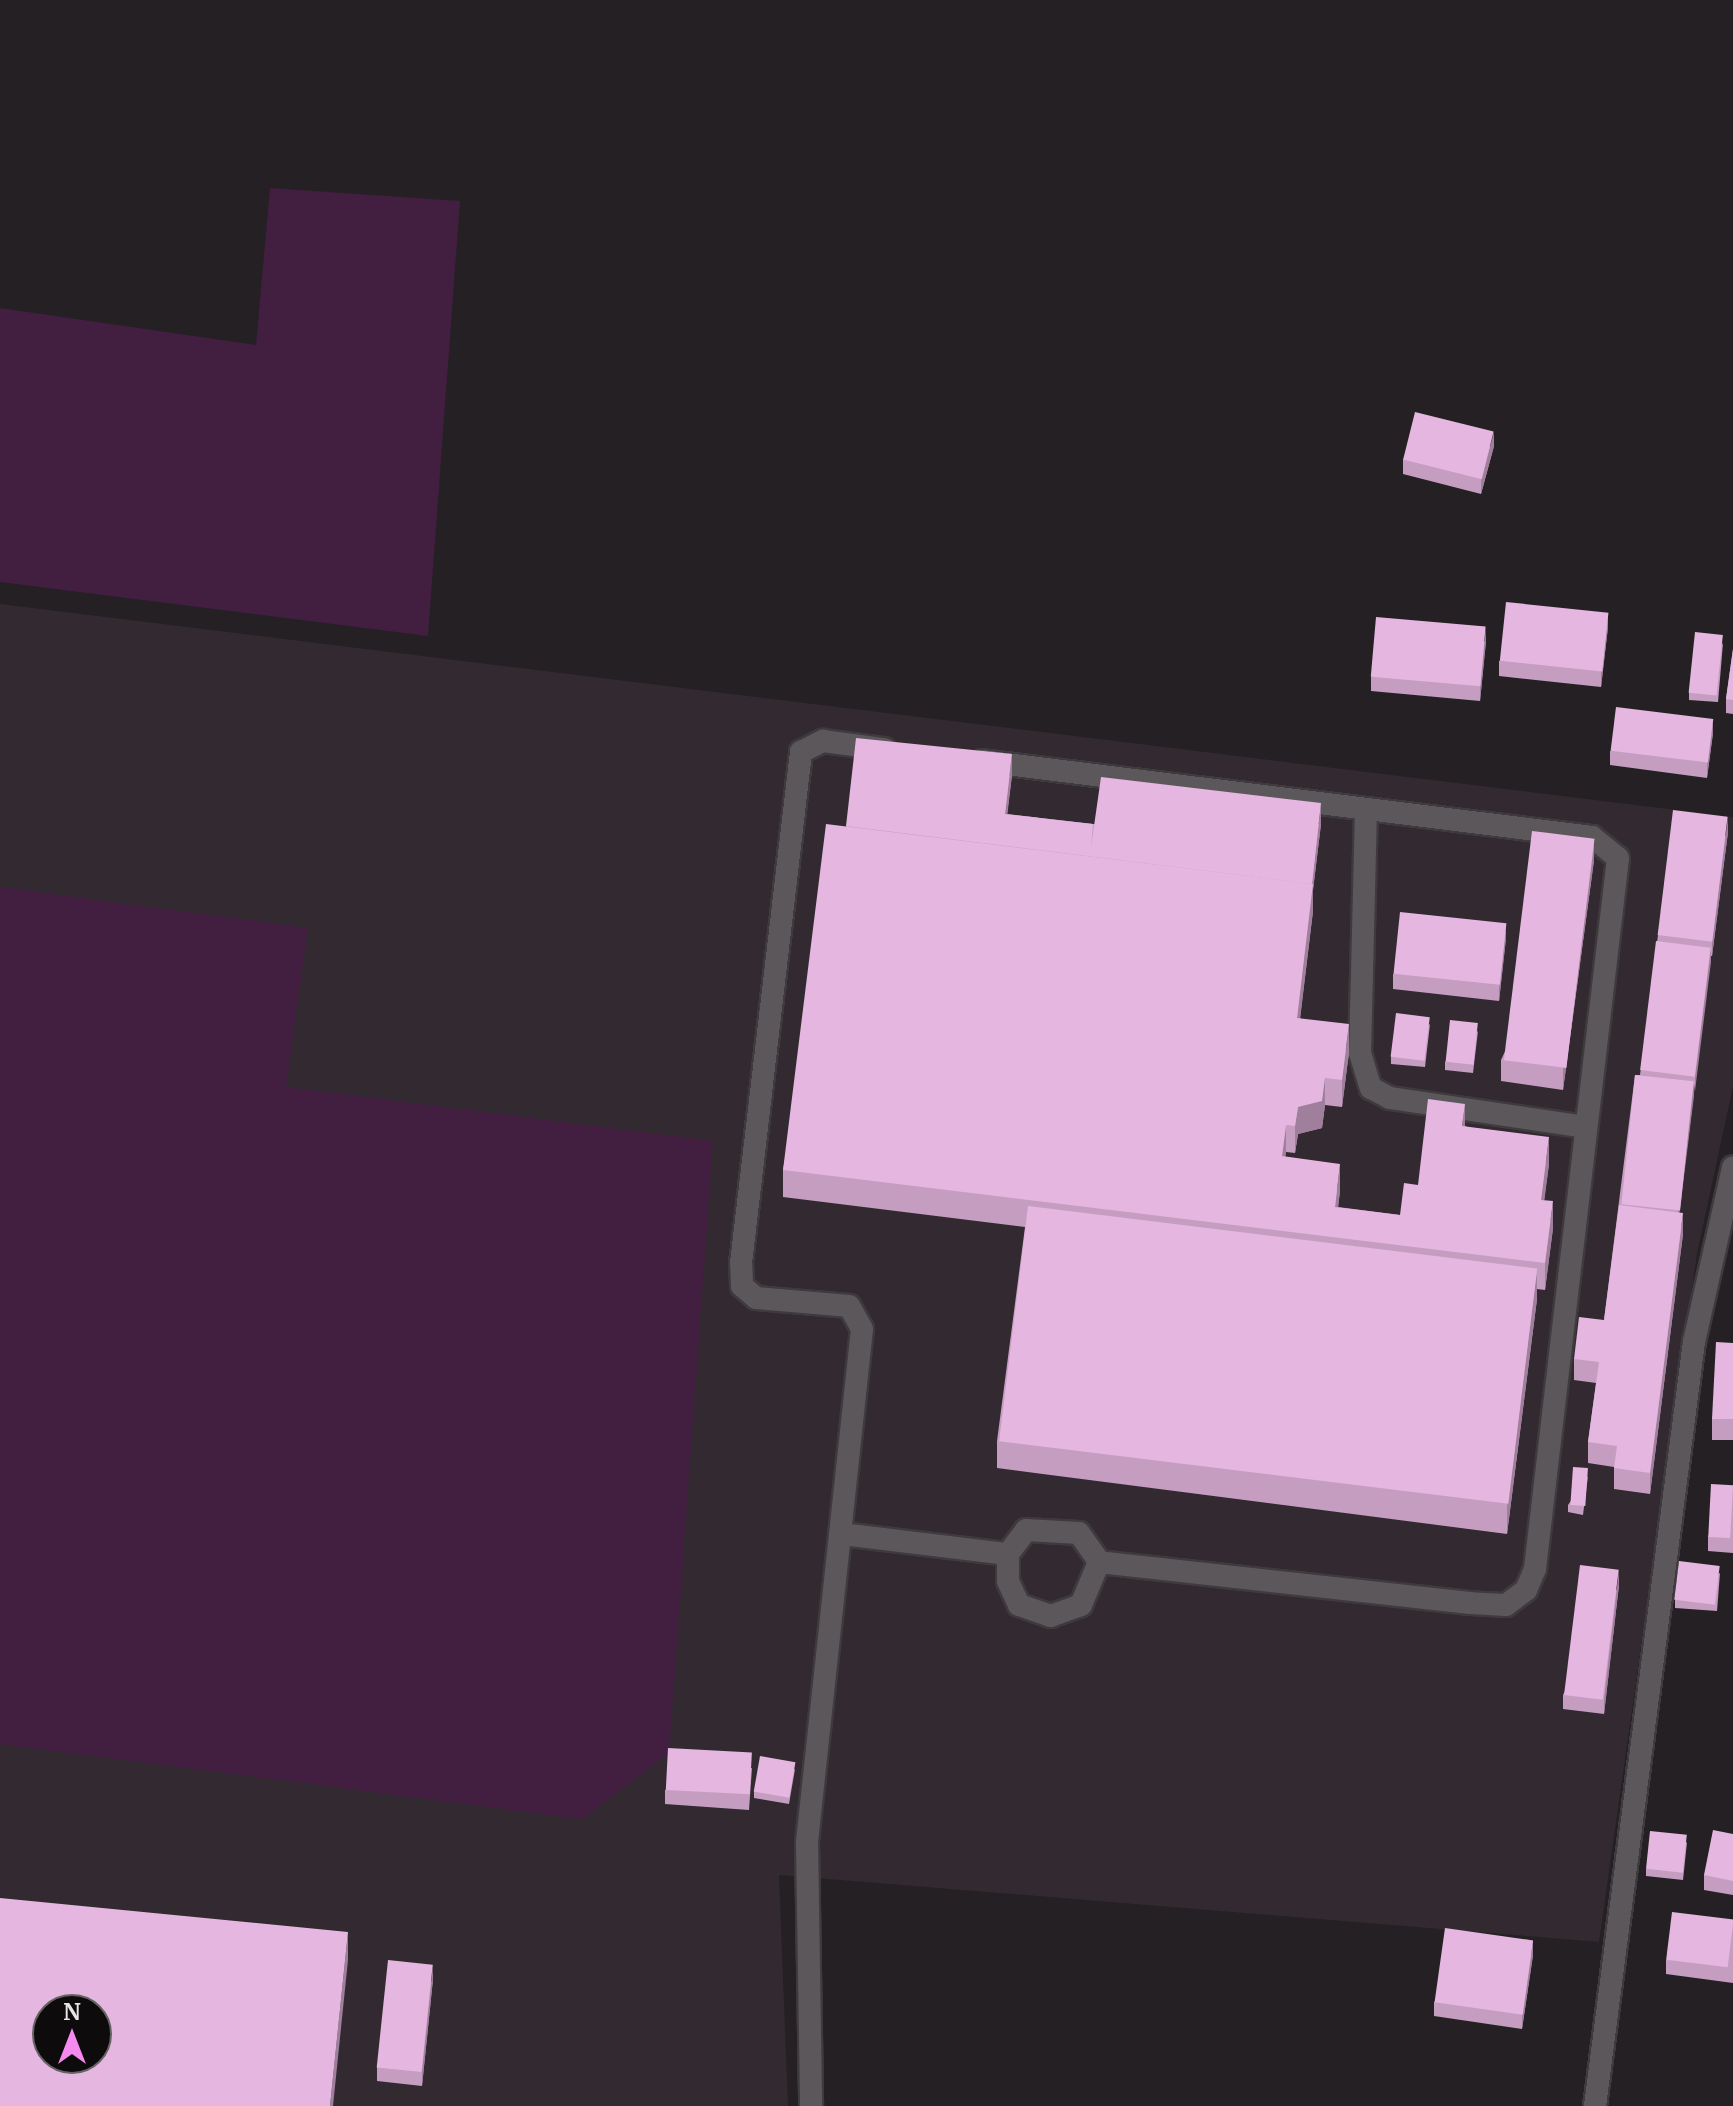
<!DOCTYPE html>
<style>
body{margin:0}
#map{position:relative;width:1733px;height:2106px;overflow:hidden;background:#252024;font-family:Merriweather,serif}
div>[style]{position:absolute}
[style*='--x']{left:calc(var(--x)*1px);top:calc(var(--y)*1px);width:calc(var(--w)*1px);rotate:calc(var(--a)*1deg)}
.built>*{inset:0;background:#322931}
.green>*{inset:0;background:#421e40}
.roads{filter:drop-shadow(2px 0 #3e3a3d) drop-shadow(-2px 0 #3e3a3d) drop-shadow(0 2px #3e3a3d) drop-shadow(0 -2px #3e3a3d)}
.service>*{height:22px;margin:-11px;padding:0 11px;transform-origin:11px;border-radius:11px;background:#5c575b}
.minor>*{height:22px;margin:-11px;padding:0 11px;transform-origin:11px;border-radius:11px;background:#5c575b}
.wall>*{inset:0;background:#c49dc1}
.shaded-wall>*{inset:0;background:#a07f9d}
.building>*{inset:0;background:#e4b6e0;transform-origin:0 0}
span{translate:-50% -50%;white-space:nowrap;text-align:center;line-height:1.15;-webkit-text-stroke:8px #0d0b0c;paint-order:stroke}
.north{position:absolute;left:32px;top:1994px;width:80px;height:80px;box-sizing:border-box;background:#0d0b0c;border:2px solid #656264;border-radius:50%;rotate:0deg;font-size:22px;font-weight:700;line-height:32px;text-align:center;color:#e8e5e8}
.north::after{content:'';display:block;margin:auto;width:28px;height:36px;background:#f589ee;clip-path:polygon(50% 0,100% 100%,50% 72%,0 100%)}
</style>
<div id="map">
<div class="built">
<div style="clip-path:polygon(evenodd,0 604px,1733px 817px,1733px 1086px,1697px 1254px,1599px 1942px,779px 1875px,788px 2106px,0 2106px,0 604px,48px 2010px,96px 2010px,96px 2058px,48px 2058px,48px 2010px)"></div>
</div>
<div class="green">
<div style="clip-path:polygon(270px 188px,460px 201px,428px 636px,0 582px,0 308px,256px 345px)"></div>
<div style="clip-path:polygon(0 887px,308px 928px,286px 1087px,713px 1141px,669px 1753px,582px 1819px,0 1744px)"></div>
</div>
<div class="roads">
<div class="service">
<div style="--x:982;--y:761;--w:615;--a:7.1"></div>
<div style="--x:1592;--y:837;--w:33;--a:39"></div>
<div style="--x:1618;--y:858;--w:716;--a:96.66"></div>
<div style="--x:1535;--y:1569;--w:23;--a:113"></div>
<div style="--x:1526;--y:1590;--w:25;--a:143"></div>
<div style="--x:1506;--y:1605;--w:36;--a:-177"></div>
<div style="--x:1470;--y:1603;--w:373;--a:-173.7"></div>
<div style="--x:1099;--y:1562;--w:47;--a:112.7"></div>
<div style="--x:1081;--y:1605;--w:32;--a:160"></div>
<div style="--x:1051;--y:1616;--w:34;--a:-161"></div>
<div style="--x:1019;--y:1605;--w:26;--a:-115"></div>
<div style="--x:1008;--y:1581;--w:27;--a:-90"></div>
<div style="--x:1008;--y:1554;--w:30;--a:-53"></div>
<div style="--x:1026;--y:1530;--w:53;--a:3.2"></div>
<div style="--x:1079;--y:1533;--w:35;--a:55"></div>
<div style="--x:1366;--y:809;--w:244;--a:91.4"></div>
<div style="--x:1360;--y:1053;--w:37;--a:73"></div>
<div style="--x:1371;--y:1088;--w:21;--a:28"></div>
<div style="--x:1390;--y:1098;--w:198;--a:8.4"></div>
<div style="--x:842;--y:1534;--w:167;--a:6.9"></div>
<div style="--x:807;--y:1842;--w:516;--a:-83.88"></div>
<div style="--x:862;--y:1329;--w:26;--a:-119"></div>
<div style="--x:849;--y:1306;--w:93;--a:-175.1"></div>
<div style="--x:756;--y:1298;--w:18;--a:-139"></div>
<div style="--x:742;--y:1286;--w:23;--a:-92"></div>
<div style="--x:741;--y:1263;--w:515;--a:-83.3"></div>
<div style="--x:801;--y:752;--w:25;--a:-27"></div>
<div style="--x:823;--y:741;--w:62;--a:7.5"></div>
</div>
<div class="minor">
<div style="--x:807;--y:1842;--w:264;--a:89.1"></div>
<div style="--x:1595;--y:2106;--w:770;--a:-82.62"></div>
<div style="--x:1694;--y:1342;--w:179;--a:-77.4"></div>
</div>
</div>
<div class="wall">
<div style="clip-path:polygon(1494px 446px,1481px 494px,1403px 474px,1403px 459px)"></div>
<div style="clip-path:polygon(1608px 627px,1601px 687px,1499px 676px,1499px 661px)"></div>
<div style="clip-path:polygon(1486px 641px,1480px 701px,1371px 691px,1371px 677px)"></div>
<div style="clip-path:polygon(1723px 643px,1718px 702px,1689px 700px,1689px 693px)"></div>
<div style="clip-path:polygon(1733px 649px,1733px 714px,1726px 713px,1726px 699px)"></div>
<div style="clip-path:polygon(1713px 733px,1707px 778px,1610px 765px,1610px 751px)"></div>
<div style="clip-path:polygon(1012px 775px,1007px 814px,1093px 824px,1321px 824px,1313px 890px,1313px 911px,1300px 1018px,1349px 1052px,1342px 1107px,1325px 1105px,1322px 1128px,1298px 1134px,1295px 1153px,1286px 1152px,1285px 1157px,1340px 1191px,1338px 1207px,1400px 1215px,1418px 1185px,1465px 1126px,1549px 1164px,1544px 1200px,1553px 1228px,1545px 1290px,1537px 1289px,1537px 1299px,1507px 1534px,997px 1468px,997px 1441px,1025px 1227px,783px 1197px,783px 1170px,846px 826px)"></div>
<div style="clip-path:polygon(1728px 832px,1712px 956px,1711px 956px,1679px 1213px,1683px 1234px,1650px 1494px,1614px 1489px,1614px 1467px,1588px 1463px,1588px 1442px,1596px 1383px,1574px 1380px,1574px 1359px,1604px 1320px,1635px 1075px,1640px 1075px,1658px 935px)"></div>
<div style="clip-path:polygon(1594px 860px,1563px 1090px,1501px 1081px,1501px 1060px)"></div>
<div style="clip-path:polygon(1506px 938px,1499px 1001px,1393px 989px,1393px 974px)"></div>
<div style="clip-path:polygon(1430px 1024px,1425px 1067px,1391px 1064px,1391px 1057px)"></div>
<div style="clip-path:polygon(1478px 1031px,1473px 1073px,1445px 1070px,1445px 1062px)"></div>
<div style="clip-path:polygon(1733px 1343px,1733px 1440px,1712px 1440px,1712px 1419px)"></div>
<div style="clip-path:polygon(1588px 1476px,1583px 1515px,1568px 1512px,1568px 1505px)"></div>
<div style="clip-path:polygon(1733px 1485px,1733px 1553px,1708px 1551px,1708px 1537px)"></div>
<div style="clip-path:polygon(1720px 1573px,1717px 1611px,1675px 1608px,1675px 1600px)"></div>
<div style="clip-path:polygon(1619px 1585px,1604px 1714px,1563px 1709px,1563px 1695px)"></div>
<div style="clip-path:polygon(752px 1768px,749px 1810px,665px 1804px,665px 1790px)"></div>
<div style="clip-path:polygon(795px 1769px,789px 1804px,754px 1798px,754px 1791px)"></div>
<div style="clip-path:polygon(1733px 1834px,1733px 1895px,1704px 1890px,1704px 1875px)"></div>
<div style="clip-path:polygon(1687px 1842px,1683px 1880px,1646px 1876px,1646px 1869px)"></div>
<div style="clip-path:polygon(1733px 1920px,1733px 1983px,1666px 1974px,1666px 1960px)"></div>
<div style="clip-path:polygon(1533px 1955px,1522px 2029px,1434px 2016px,1434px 2002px)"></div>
<div style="clip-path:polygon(433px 1979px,422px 2086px,377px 2081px,377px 2067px)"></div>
</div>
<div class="shaded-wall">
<div style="clip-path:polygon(1494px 432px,1494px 446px,1481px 494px,1481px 480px)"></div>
<div style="clip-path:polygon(1608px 613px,1608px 627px,1601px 687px,1601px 673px)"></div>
<div style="clip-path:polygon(1486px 627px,1486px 641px,1480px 701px,1480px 687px)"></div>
<div style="clip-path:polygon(1713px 719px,1713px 733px,1707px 778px,1707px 764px)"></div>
<div style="clip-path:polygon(1012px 754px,1012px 775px,1005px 835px,1005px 814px)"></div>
<div style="clip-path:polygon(1321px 803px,1321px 824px,1313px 890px,1313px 911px,1297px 1045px,1297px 1018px)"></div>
<div style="clip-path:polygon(1728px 817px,1728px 832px,1712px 956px,1712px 942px)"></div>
<div style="clip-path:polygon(1594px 839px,1594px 860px,1563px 1090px,1563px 1069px)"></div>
<div style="clip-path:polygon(1506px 924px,1506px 938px,1499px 1001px,1499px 987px)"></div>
<div style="clip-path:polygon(1711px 948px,1711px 962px,1695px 1091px,1695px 1077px)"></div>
<div style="clip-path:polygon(1349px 1024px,1349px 1052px,1342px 1107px,1342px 1080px)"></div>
<div style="clip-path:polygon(1325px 1078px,1325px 1105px,1322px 1128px,1298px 1134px,1295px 1153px,1295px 1126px,1298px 1107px)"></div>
<div style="clip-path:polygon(1694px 1081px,1694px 1096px,1678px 1225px,1678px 1210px)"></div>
<div style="clip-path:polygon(1465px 1104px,1465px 1131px,1462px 1126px)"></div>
<div style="clip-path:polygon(1286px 1125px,1286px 1152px,1282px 1184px,1282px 1156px)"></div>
<div style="clip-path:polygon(1549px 1137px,1549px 1164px,1541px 1227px,1541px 1200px)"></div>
<div style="clip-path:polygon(1340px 1164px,1340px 1191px,1335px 1234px,1335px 1207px)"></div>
<div style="clip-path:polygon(1553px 1201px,1553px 1228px,1545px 1290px,1545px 1263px)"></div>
<div style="clip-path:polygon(1683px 1213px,1683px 1234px,1650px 1494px,1650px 1473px)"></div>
<div style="clip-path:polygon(1537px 1272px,1537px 1299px,1507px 1534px,1507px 1507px)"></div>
<div style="clip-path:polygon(1619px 1570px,1619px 1585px,1604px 1714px,1604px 1700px)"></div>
<div style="clip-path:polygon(348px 1932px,348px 1960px,333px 2106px,330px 2106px)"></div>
<div style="clip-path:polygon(1533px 1941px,1533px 1955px,1522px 2029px,1522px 2015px)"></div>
<div style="clip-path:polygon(433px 1965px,433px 1979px,422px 2086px,422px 2071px)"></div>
</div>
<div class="building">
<div style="left:1415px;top:412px;width:81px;height:49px;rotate:14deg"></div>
<div style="left:1506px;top:602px;width:103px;height:59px;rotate:6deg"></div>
<div style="left:1376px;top:617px;width:110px;height:60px;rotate:5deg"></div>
<div style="left:1695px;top:632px;width:28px;height:61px;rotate:6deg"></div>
<div style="clip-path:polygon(1733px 649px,1733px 700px,1726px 699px)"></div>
<div style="left:1616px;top:707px;width:98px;height:44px;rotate:7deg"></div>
<div style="clip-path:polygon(856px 738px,1012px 754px,1005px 814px,1093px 824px,1091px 847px,1101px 777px,1321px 803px,1312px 884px,846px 826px)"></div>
<div style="left:1673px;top:810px;width:55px;height:126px;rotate:7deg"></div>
<div style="clip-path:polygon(826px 824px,1313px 884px,1297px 1018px,1349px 1024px,1342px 1080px,1325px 1078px,1322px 1101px,1298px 1107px,1295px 1126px,1286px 1125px,1282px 1156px,1340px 1164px,1335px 1207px,1400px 1215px,1404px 1183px,1418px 1185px,1428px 1099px,1465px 1104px,1462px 1126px,1549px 1137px,1541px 1200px,1553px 1201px,1545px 1263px,783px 1170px)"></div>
<div style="left:1532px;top:831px;width:63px;height:231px;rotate:7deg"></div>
<div style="left:1400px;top:912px;width:107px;height:62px;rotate:6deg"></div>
<div style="left:1656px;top:941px;width:55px;height:130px;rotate:7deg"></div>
<div style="left:1396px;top:1013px;width:34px;height:44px;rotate:7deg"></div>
<div style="left:1450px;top:1020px;width:28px;height:42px;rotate:6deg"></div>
<div style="left:1635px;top:1075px;width:59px;height:130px;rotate:6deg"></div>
<div style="clip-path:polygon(1619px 1205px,1683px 1213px,1650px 1473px,1614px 1468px,1617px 1446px,1588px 1442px,1599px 1362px,1574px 1359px,1579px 1317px,1604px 1320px)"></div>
<div style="left:1028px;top:1206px;width:513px;height:237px;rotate:7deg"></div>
<div style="clip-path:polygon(1716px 1342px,1733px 1343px,1733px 1419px,1712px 1419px)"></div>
<div style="left:1573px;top:1467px;width:15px;height:38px;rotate:4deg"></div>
<div style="left:1711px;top:1484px;width:22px;height:53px;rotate:3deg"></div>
<div style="left:1679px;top:1561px;width:41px;height:39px;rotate:7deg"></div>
<div style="left:1580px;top:1565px;width:39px;height:131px;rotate:7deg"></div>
<div style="left:668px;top:1748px;width:84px;height:42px;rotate:3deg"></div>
<div style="left:760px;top:1756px;width:36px;height:36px;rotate:10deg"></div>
<div style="clip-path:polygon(1713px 1830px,1733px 1834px,1733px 1881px,1704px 1875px)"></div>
<div style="left:1650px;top:1831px;width:37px;height:38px;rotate:6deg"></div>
<div style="clip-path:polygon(evenodd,0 1898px,348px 1932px,330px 2106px,0 2106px,0 1898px,48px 2010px,96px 2010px,96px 2058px,48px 2058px,48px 2010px)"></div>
<div style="left:1672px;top:1912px;width:62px;height:48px;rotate:7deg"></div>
<div style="left:1445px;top:1928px;width:89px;height:75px;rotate:8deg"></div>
<div style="left:388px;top:1960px;width:45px;height:108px;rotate:6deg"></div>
</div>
<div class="north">N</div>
</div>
